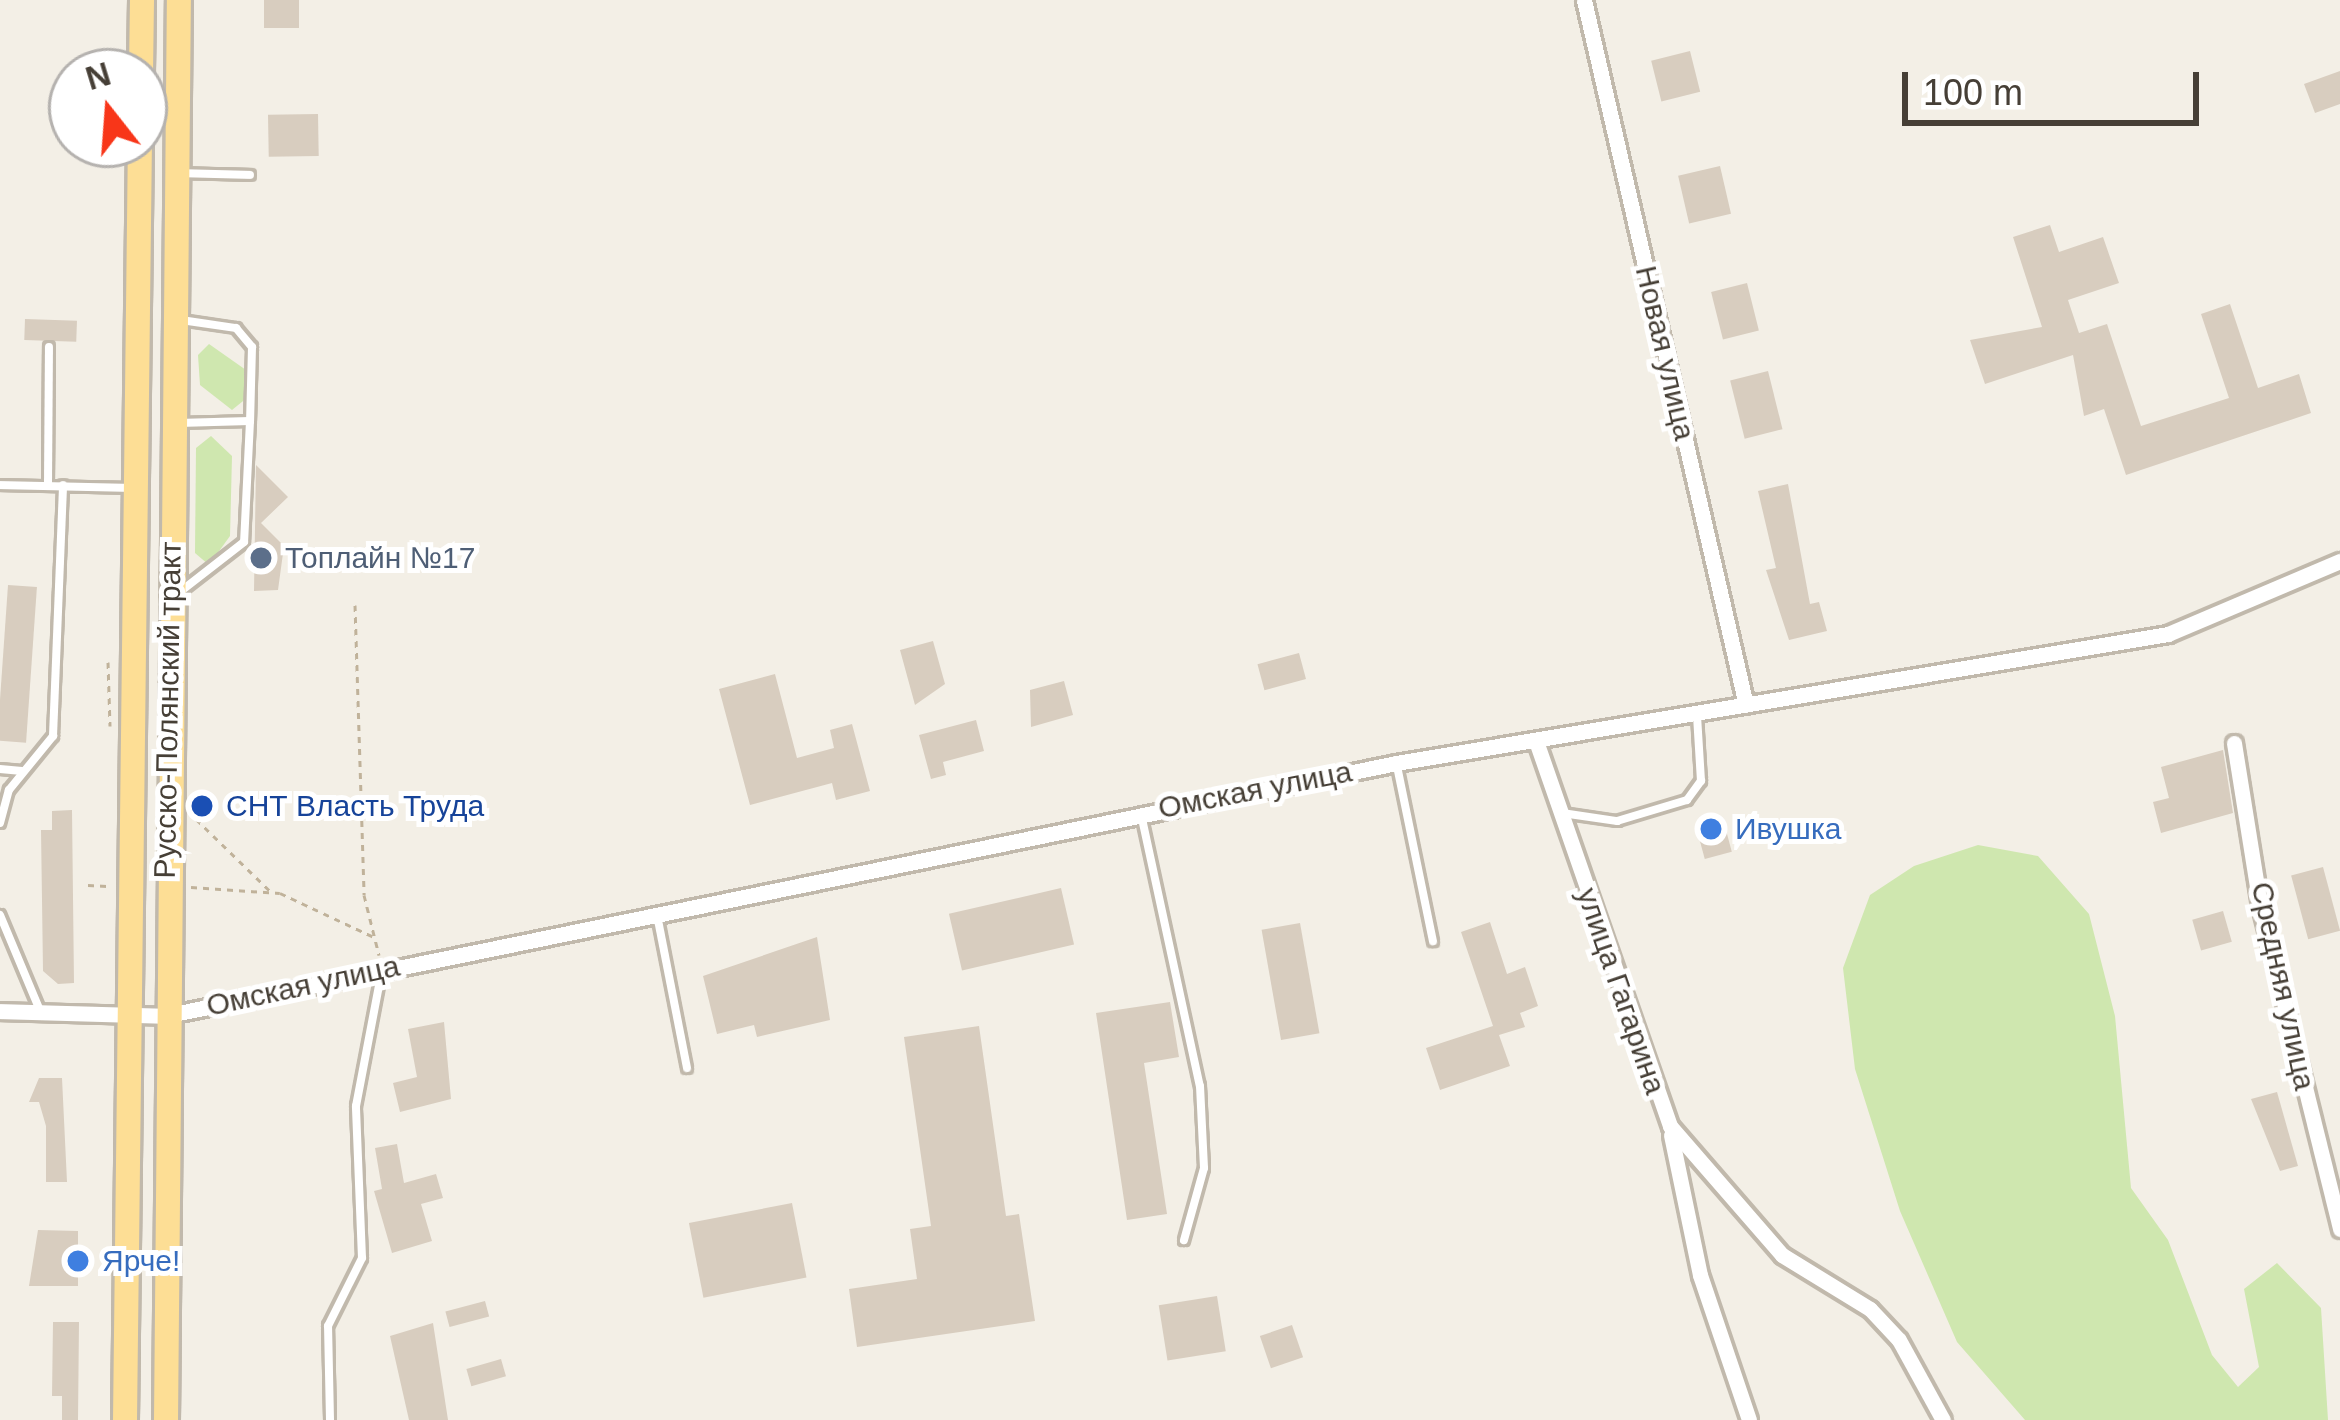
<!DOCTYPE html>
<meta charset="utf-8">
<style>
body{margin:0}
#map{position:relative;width:2340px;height:1420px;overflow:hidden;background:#f3efe6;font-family:Arial,sans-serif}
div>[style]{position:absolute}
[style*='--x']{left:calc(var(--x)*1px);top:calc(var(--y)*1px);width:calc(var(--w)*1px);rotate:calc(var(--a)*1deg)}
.green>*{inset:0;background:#cfe7af}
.building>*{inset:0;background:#d8cdbf;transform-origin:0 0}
.path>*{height:3px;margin-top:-1.5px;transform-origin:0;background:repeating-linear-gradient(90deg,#c0b29a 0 6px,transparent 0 12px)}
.roads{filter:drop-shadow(3px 0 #c1b9ac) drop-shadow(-3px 0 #c1b9ac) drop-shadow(0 3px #c1b9ac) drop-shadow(0 -3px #c1b9ac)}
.service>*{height:8px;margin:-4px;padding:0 4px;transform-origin:4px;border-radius:4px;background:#fff}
.minor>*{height:15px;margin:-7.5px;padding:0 7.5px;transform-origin:7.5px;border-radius:7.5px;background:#fff}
.primary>*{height:24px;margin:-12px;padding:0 12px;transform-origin:12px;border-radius:12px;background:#fdde95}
.dots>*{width:33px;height:33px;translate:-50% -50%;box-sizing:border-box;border:6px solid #fff;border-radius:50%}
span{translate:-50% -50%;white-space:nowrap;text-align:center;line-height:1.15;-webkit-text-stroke:10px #fff;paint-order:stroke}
.street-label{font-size:30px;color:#463f36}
.service-label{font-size:30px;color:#4e5e75}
.left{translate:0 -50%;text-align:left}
.transit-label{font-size:30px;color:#164399}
.shop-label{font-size:30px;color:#366cbe}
.north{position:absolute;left:48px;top:48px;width:120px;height:120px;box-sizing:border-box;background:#fff;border:3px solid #b5b2af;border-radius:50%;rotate:343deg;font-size:33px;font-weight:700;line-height:48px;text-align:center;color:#463f36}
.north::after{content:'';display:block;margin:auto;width:42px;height:54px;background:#f83619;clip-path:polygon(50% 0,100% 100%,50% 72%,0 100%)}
.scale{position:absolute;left:1902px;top:72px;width:297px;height:54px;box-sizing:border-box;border:6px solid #463f36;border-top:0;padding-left:15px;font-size:36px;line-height:42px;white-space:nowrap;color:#463f36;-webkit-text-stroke:9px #fff;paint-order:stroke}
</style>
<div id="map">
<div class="green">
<div style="clip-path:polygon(209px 344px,246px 370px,248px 397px,232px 410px,200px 385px,198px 355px)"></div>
<div style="clip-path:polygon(211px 436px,232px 456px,230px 536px,209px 565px,195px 553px,196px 448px)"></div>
<div style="clip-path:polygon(1978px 845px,2038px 856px,2089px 914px,2115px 1016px,2131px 1188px,2168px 1240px,2212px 1355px,2238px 1387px,2259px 1367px,2244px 1289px,2277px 1263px,2321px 1308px,2328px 1420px,2025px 1420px,1957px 1342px,1900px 1211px,1855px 1069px,1843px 968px,1870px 895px,1914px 866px)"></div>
</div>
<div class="building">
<div style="left:264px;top:0;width:35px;height:28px"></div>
<div style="left:1690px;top:51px;width:42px;height:40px;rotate:76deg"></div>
<div style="clip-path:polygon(2340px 71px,2340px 104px,2315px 113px,2304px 84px)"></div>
<div style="left:318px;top:114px;width:42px;height:50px;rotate:89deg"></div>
<div style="left:1720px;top:166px;width:49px;height:43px;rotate:77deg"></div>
<div style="clip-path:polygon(2050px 225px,2059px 252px,2103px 237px,2119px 283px,2068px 300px,2079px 333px,2107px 324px,2141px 426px,2229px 398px,2201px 314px,2230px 304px,2258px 388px,2299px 374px,2311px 413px,2126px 475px,2104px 409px,2084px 416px,2073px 355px,1985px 384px,1970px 340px,2042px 327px,2013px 237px)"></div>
<div style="left:1747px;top:283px;width:49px;height:37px;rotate:76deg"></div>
<div style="left:25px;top:319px;width:52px;height:21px;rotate:2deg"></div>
<div style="left:1768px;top:371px;width:60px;height:39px;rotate:76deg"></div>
<div style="clip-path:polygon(256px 465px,288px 497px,261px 523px,284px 546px,278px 590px,254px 591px)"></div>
<div style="clip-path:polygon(1788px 484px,1810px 604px,1819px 602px,1827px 631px,1789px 640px,1766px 570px,1776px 568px,1758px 491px)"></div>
<div style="left:8px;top:585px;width:29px;height:156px;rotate:4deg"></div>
<div style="clip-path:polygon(933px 641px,945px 684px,915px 705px,900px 650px)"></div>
<div style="left:1299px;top:653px;width:27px;height:43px;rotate:75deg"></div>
<div style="clip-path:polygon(775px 674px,797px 758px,834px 748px,830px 730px,852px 724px,870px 791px,836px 800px,832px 783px,750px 805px,719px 689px)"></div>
<div style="clip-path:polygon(1064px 681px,1073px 715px,1031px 727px,1030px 690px)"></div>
<div style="clip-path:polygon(976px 720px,984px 751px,943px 762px,946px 775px,931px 779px,919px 735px)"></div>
<div style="clip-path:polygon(2223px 750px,2233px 813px,2161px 833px,2153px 802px,2169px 798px,2161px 767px)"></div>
<div style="clip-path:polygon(72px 810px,74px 983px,58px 984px,43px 971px,41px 830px,52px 830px,52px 811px)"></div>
<div style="left:1723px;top:819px;width:34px;height:28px;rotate:75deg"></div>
<div style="left:2323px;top:867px;width:66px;height:33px;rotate:75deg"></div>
<div style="left:1061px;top:888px;width:58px;height:115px;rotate:77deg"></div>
<div style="left:2223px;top:911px;width:32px;height:32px;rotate:74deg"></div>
<div style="clip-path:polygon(1490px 922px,1507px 974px,1525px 967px,1538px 1006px,1520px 1013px,1525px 1027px,1499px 1035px,1510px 1066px,1440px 1090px,1426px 1048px,1493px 1026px,1461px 932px)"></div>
<div style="left:1300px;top:923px;width:112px;height:39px;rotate:80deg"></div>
<div style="clip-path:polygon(817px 937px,830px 1020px,757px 1037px,754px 1025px,717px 1034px,703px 976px)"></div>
<div style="clip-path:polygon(1170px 1002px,1179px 1057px,1144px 1063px,1167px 1214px,1127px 1220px,1096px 1013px)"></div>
<div style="clip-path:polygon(444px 1022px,451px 1099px,400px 1112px,393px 1083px,417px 1077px,408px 1029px)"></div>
<div style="clip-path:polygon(979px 1026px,1006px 1216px,1019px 1214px,1035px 1321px,857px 1347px,849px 1289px,917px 1279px,910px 1229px,931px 1226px,904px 1037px)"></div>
<div style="clip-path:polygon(39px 1078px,62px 1078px,67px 1182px,46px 1182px,46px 1126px,39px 1102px,29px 1102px)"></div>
<div style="clip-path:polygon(2277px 1092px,2298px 1166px,2280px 1171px,2251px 1099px)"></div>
<div style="clip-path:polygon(397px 1144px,404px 1183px,436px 1174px,443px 1198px,421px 1204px,432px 1241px,392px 1253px,374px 1191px,382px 1189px,375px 1148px)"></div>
<div style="left:792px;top:1203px;width:76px;height:105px;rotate:79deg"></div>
<div style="clip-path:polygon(38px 1230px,78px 1231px,78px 1286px,29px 1286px)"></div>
<div style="left:1217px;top:1296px;width:56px;height:59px;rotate:81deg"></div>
<div style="left:485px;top:1301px;width:16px;height:41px;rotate:75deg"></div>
<div style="clip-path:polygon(53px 1322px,79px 1322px,78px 1420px,62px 1420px,62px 1396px,52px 1396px)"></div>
<div style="clip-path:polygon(433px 1323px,448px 1420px,409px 1420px,390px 1336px)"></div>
<div style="left:1292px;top:1325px;width:34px;height:34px;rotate:71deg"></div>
<div style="left:501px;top:1359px;width:18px;height:36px;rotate:74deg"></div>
</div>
<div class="path">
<div style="--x:355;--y:605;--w:290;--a:88.2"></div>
<div style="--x:364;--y:895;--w:62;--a:76"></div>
<div style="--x:108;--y:662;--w:64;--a:88.2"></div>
<div style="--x:196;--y:819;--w:105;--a:44.2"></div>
<div style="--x:88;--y:885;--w:19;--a:3"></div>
<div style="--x:191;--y:887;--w:89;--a:3.9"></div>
<div style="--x:280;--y:893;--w:104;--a:25.1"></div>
</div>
<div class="roads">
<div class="service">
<div style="--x:180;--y:173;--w:70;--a:1.6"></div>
<div style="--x:181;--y:320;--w:56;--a:8.3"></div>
<div style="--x:236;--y:328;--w:25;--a:50"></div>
<div style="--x:252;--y:347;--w:74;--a:91.5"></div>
<div style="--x:178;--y:423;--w:72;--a:-1.6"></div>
<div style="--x:250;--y:421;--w:121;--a:92.8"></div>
<div style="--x:244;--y:542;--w:80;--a:142.1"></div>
<div style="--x:0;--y:485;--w:130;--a:1.3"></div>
<div style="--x:48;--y:485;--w:138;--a:-89.6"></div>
<div style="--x:1397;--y:766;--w:179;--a:78.4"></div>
<div style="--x:0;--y:769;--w:22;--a:5"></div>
<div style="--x:1562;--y:813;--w:56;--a:8.3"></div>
<div style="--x:1617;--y:821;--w:73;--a:-16.7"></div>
<div style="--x:1687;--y:800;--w:24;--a:-54"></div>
<div style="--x:1701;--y:781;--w:66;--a:-93.5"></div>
<div style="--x:1141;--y:814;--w:278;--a:77.8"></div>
<div style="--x:1200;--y:1086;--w:82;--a:87.2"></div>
<div style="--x:1204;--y:1168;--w:75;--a:105.5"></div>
<div style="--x:0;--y:823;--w:34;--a:-75"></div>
<div style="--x:9;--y:790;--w:70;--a:-50.8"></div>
<div style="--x:53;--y:736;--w:251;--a:-87.7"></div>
<div style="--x:0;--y:915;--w:106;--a:67.3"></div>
<div style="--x:657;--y:915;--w:156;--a:78.9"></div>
<div style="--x:330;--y:1420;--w:94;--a:-91.2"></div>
<div style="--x:328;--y:1326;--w:76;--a:-63.4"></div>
<div style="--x:362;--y:1258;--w:152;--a:-92.3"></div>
<div style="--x:356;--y:1106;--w:138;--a:-79.2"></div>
</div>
<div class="minor">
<div style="--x:1584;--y:0;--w:723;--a:77.06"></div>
<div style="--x:1536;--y:741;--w:408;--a:70.8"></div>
<div style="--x:1670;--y:1126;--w:171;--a:49"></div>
<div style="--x:1782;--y:1255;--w:103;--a:31.5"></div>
<div style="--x:1870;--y:1309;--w:42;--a:46.9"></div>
<div style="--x:1899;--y:1340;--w:91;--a:61.2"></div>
<div style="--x:2234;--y:743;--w:164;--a:80.9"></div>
<div style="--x:2260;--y:905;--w:334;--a:76.1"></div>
<div style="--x:0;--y:1011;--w:164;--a:1.7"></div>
<div style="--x:164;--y:1016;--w:1258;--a:-11.6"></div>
<div style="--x:1396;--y:763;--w:783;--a:-9.49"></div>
<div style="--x:2168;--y:634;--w:187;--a:-23"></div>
<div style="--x:1671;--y:1135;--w:143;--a:78.3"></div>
<div style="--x:1700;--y:1275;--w:153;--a:71.3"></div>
</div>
<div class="primary">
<div style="--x:141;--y:72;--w:72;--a:-89.2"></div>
<div style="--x:125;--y:1420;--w:1276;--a:-89.33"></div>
<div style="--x:166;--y:1420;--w:1420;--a:-89.48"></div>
</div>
</div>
<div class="dots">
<div style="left:261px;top:558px;background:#5c6f8a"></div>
<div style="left:202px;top:806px;background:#1a4fb4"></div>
<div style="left:1711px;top:829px;background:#3f7fe0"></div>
<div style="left:78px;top:1261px;background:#3f7fe0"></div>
</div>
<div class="street-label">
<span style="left:1665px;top:353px;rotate:77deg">Новая улица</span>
<span style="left:168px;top:710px;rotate:-89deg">Русско-Полянский тракт</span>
<span style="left:1255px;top:790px;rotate:-11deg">Омская улица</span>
<span style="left:303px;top:986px;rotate:-12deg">Омская улица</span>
<span style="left:2283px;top:986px;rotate:78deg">Средняя улица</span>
<span style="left:1621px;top:991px;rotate:71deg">улица Гагарина</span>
</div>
<div class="service-label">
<span class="left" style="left:285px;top:558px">Топлайн №17</span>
</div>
<div class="transit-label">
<span class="left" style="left:226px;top:806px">СНТ Власть Труда</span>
</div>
<div class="shop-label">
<span class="left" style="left:1735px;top:829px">Ивушка</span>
<span class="left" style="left:102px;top:1261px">Ярче!</span>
</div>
<div class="north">N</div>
<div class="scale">100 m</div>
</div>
